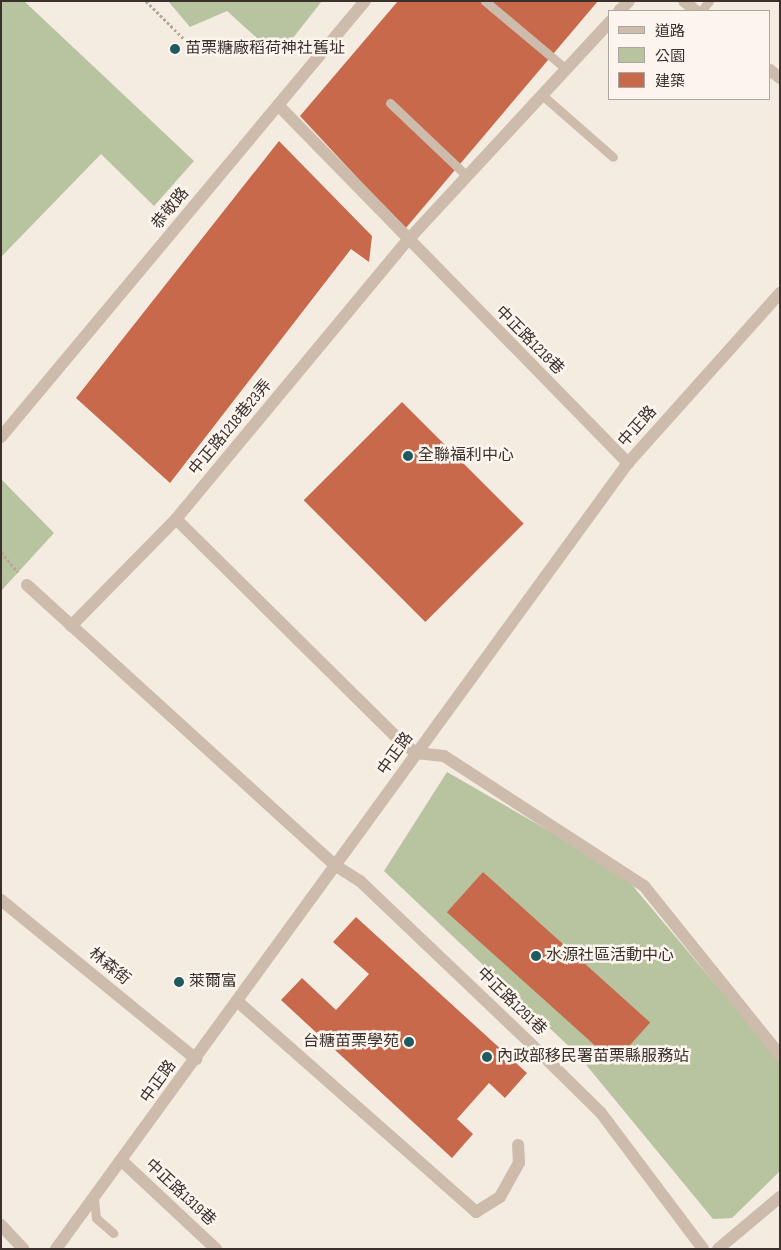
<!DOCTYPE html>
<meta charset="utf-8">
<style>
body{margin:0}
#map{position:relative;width:781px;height:1250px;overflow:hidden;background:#f4ebe1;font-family:"Sofia Sans Condensed","Noto Sans TC",sans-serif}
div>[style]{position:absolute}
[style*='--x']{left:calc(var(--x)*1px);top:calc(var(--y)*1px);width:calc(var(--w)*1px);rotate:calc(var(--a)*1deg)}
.green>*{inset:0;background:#b8c4a0}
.building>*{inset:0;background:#c8694b;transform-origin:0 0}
.path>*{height:3px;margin-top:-1.5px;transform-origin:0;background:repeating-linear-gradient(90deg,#b9a596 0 2.5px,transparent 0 5px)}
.service>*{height:9px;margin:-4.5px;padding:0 4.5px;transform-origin:4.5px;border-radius:4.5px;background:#cdbbac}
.minor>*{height:12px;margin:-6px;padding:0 6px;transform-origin:6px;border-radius:6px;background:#cdbbac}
.tertiary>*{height:12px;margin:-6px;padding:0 6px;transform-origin:6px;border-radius:6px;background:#cdbbac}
.dots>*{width:14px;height:14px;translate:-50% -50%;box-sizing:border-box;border:2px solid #fbf5ee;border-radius:50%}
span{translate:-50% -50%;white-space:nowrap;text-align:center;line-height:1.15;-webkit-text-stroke:5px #fbf5ee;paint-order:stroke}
.poi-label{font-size:16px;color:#3b302b}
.left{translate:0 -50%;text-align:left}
.right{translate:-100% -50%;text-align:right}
.street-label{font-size:16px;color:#3b302b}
.frame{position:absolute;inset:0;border:2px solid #3b302b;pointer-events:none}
.legend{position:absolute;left:608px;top:10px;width:162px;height:90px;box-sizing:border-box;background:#fbf5ee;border:1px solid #aea6a0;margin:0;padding:6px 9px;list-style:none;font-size:15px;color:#3b302b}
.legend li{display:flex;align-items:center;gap:10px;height:25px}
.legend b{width:25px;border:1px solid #aea6a0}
</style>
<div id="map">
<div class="green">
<div style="clip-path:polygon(1px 1px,24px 1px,194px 161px,154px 206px,101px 154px,1px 257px)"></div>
<div style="clip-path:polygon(168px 1px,322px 1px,278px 57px,227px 11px,190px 27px)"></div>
<div style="clip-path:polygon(1px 479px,54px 533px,1px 591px)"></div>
<div style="clip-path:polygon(447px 772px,622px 873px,780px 1061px,780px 1171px,732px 1218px,713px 1219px,578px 1055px,384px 871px)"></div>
</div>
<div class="building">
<div style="clip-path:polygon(398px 1px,598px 1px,405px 229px,300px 116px)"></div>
<div style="clip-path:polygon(279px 141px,372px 236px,369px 262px,351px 249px,170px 483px,76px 398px)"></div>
<div style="left:402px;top:402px;width:172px;height:139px;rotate:45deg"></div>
<div style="left:483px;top:872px;width:225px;height:54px;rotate:42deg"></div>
<div style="clip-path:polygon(356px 917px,527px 1073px,505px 1098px,489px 1083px,457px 1119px,473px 1134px,452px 1158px,281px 1000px,302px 978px,336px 1010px,369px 974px,333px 942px)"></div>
</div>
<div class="path">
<div style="--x:146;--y:1;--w:76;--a:45"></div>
<div style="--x:1;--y:552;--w:26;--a:50"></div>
</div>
<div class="service">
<div style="--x:485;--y:1;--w:106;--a:40"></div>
<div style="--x:701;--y:11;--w:13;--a:-51"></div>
<div style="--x:542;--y:95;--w:94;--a:41.1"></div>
<div style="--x:390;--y:103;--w:106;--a:43.5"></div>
<div style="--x:94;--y:1199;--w:19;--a:84"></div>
<div style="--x:96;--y:1218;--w:23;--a:41"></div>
</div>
<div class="minor">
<div style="--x:684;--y:1;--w:16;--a:40"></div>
<div style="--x:619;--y:11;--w:14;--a:-45"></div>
<div style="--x:770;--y:70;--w:13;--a:39"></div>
<div style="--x:278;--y:105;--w:501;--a:45.65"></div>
<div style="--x:1;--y:437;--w:568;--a:-50.14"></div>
<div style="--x:176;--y:519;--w:314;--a:44.7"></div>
<div style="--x:399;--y:740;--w:21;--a:37"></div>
<div style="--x:416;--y:753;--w:28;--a:6"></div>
<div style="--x:444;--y:756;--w:239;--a:33"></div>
<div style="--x:644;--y:886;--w:217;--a:51.2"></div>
<div style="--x:27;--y:585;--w:418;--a:42.3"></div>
<div style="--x:336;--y:866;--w:28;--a:32"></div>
<div style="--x:360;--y:881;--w:236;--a:43.6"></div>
<div style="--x:531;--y:1044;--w:98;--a:44.6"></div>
<div style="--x:601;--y:1113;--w:170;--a:53.1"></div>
<div style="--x:71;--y:626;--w:150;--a:-45.5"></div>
<div style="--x:176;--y:519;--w:361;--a:-50.3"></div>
<div style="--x:407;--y:241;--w:299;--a:-47.2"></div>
<div style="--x:1;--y:900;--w:252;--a:39.2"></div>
<div style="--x:237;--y:1001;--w:319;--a:41.4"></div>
<div style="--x:476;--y:1212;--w:28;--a:-32"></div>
<div style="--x:500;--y:1197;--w:39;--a:-61"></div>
<div style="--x:519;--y:1163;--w:18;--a:-93"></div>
<div style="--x:122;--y:1161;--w:129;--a:43.1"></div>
<div style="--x:1;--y:1225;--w:33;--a:47"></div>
<div style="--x:718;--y:1249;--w:81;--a:-40"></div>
</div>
<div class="tertiary">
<div style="--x:56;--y:1249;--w:972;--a:-53.96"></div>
<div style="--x:628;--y:463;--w:228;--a:-48.2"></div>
</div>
<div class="dots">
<div style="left:175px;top:49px;background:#1f5a5e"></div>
<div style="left:408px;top:456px;background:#1f5a5e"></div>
<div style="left:536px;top:956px;background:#1f5a5e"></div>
<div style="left:179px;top:982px;background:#1f5a5e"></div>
<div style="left:409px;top:1042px;background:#1f5a5e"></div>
<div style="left:487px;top:1057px;background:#1f5a5e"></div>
</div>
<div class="poi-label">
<span class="left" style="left:185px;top:49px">苗栗糖廠稻荷神社舊址</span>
<span class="left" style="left:418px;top:456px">全聯福利中心</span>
<span class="left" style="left:546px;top:956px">水源社區活動中心</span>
<span class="left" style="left:189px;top:982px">萊爾富</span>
<span class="right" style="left:399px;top:1042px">台糖苗栗學苑</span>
<span class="left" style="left:497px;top:1057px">內政部移民署苗栗縣服務站</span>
</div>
<div class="street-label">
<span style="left:171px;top:209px;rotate:-51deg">恭敬路</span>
<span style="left:529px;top:341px;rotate:45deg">中正路1218巷</span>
<span style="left:638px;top:427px;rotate:-48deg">中正路</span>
<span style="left:231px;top:428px;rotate:-50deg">中正路1218巷23弄</span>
<span style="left:396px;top:754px;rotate:-54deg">中正路</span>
<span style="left:109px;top:967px;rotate:39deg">林森街</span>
<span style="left:511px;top:1002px;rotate:44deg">中正路1291巷</span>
<span style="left:159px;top:1082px;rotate:-54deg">中正路</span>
<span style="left:180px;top:1193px;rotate:43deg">中正路1319巷</span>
</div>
<div class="frame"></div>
<ul class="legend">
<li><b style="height:6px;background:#cdbbac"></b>道路</li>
<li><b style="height:14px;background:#b8c4a0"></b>公園</li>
<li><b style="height:14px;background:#c8694b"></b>建築</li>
</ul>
</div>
